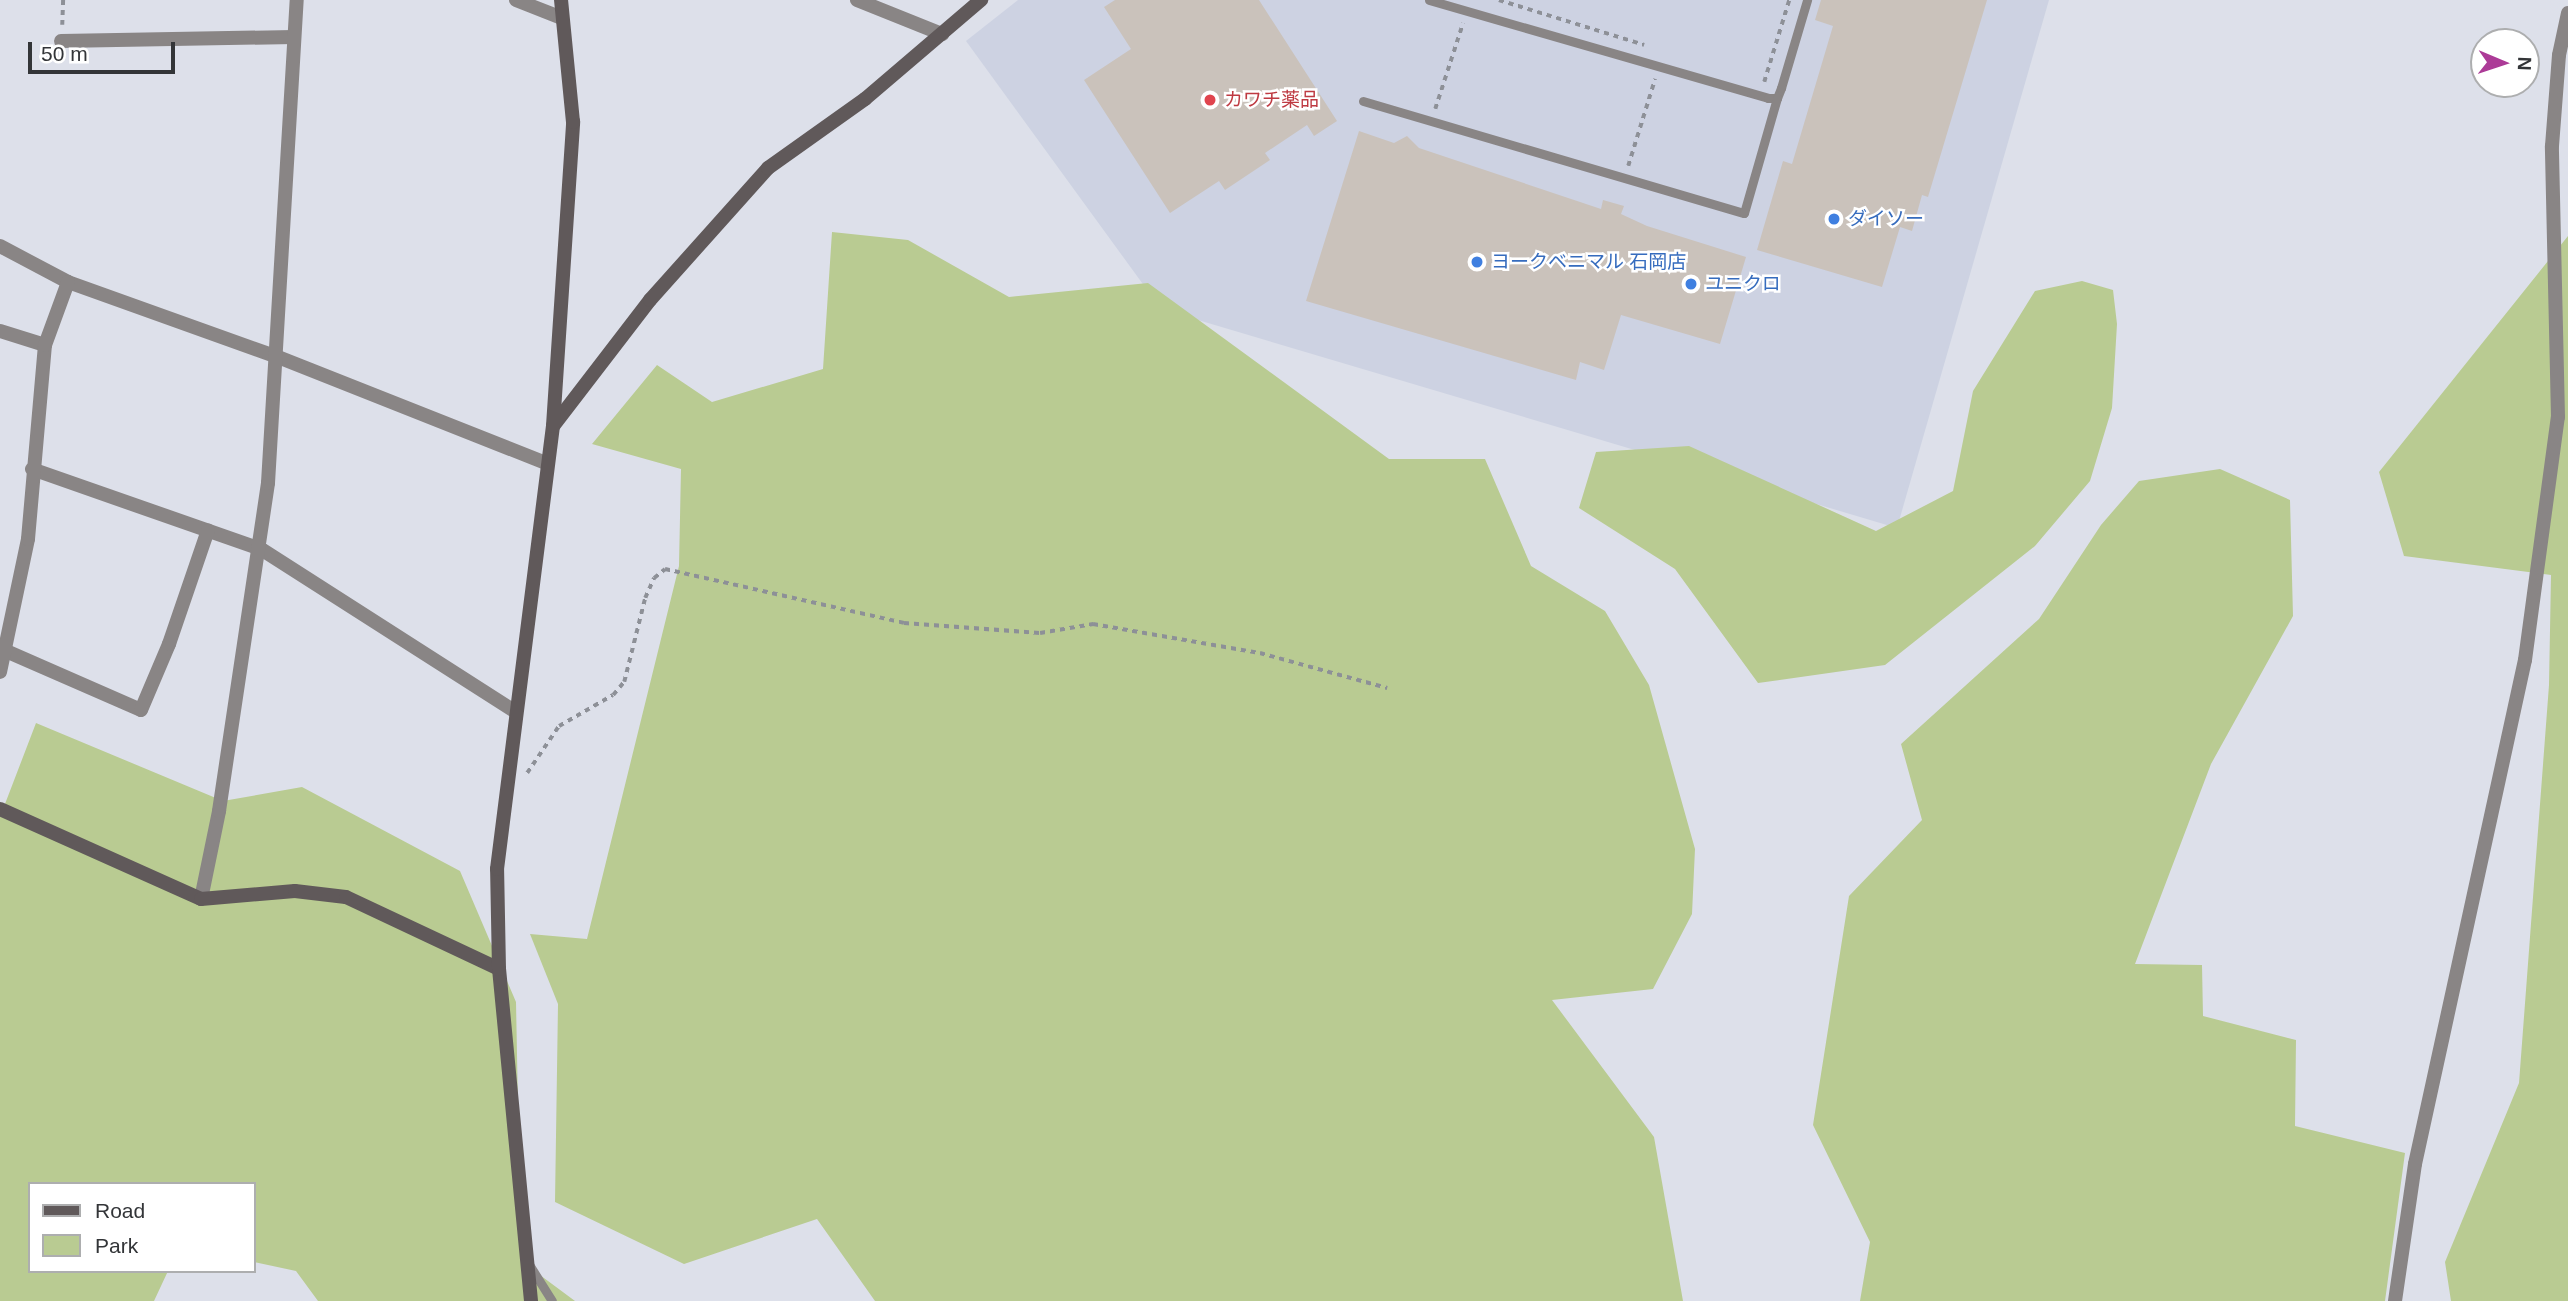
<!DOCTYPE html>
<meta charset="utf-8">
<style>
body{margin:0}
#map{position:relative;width:2568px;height:1301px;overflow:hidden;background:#dde0ea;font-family:Arial,"Noto Sans JP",sans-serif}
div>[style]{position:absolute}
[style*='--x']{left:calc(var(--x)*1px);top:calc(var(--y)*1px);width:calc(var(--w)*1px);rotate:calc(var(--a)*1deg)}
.built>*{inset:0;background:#cdd2e2}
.green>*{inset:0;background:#b9cb92}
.building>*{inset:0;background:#cac2bb}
.path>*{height:3.5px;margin-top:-1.75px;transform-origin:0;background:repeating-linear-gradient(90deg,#8d9097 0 5px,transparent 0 10px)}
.lane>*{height:9px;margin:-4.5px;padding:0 4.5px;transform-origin:4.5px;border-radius:4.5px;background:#898585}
.street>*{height:14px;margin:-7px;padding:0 7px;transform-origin:7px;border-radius:7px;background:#898585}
.secondary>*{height:14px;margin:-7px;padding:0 7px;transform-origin:7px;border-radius:7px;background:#60595a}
.dots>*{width:19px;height:19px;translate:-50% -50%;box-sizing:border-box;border:4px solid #fff;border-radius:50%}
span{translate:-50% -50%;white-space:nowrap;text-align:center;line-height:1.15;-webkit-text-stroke:5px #fff;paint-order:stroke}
.health-label{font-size:19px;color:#be3a42}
.left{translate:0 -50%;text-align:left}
.shop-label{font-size:19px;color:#366cbe}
.legend{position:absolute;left:28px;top:1182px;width:228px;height:91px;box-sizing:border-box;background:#fff;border:2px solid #adaeaf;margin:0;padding:9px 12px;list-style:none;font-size:21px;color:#333538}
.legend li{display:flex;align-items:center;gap:14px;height:35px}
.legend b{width:35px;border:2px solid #adaeaf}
.north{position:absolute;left:2470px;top:28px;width:70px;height:70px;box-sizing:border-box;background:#fff;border:2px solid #adaeaf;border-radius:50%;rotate:92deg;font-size:19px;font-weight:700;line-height:28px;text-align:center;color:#333538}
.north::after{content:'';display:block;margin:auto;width:24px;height:32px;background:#ac3b97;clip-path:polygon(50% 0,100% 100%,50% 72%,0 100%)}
.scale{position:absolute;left:28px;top:42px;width:147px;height:32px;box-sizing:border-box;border:4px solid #333538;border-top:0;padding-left:9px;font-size:21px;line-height:24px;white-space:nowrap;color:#333538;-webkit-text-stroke:5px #fff;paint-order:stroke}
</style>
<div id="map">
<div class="built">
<div style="clip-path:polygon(1018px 0,2049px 0,1897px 528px,1161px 309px,966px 41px)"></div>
</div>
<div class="green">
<div style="clip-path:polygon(832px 232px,908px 240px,1009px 297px,1148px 283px,1389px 459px,1485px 459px,1531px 566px,1605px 611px,1649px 685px,1695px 849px,1692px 914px,1653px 989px,1552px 1000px,1654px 1137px,1683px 1301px,875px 1301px,817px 1219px,684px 1264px,555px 1202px,558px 1004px,530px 934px,587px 939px,679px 566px,681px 469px,592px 444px,657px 365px,712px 402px,823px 369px)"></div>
<div style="clip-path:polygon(2568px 236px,2568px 1301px,2451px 1301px,2445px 1262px,2519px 1083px,2549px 685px,2551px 575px,2404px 556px,2379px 472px)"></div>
<div style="clip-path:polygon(2082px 281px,2113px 290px,2117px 324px,2112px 408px,2090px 481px,2035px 546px,1885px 665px,1758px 683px,1675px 569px,1579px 508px,1596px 452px,1689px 446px,1876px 531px,1953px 491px,1973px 391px,2035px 291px)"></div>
<div style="clip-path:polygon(2220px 469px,2290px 500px,2293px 616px,2211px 764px,2135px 964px,2202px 965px,2203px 1016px,2296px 1040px,2295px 1126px,2405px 1153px,2385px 1301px,1860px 1301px,1870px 1242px,1813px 1125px,1849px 896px,1922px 820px,1901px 744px,2039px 619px,2101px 525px,2139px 481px)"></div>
<div style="clip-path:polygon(36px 723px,223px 801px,302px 787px,460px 871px,516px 1002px,521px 1261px,575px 1301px,318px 1301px,296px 1271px,254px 1262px,254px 1184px,30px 1184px,30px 1271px,168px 1271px,154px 1301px,0 1301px,0 817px)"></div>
</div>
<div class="building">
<div style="clip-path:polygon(1115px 0,1259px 0,1337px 121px,1314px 136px,1307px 125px,1265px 153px,1270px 160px,1225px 190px,1219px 181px,1170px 213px,1084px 80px,1131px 49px,1104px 7px)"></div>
<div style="clip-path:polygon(1821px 0,1987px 0,1928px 197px,1922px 195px,1912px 231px,1900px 227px,1882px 287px,1757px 250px,1783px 161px,1792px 164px,1833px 26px,1815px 20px)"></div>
<div style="clip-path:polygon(1359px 131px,1394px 143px,1407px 136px,1419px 148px,1601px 209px,1603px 200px,1624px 206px,1621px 214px,1647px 226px,1746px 257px,1720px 344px,1621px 315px,1604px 370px,1580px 362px,1576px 380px,1306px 301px)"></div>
</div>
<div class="path">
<div style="--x:1499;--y:0;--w:152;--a:17.2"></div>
<div style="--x:62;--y:25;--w:25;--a:-88"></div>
<div style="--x:1764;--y:82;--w:86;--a:-73"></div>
<div style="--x:1435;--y:109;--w:90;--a:-72"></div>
<div style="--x:1628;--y:166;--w:91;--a:-72.8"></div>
<div style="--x:527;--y:773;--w:57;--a:-55.8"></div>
<div style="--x:559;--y:726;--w:62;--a:-29.9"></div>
<div style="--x:613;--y:695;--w:17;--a:-50"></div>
<div style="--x:624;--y:682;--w:87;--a:-76"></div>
<div style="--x:645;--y:598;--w:22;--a:-66"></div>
<div style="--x:654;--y:578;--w:14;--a:-39"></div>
<div style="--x:665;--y:569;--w:245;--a:12.7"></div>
<div style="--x:904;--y:623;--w:136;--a:4.2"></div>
<div style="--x:1040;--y:633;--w:54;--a:-9.6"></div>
<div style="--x:1093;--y:624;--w:169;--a:9.9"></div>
<div style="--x:1260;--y:653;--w:132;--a:15.4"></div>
</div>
<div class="lane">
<div style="--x:1429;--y:0;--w:353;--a:16.1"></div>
<div style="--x:1768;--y:98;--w:9;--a:0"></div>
<div style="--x:1777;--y:98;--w:11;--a:-68"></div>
<div style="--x:1781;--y:88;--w:92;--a:-73.5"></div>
<div style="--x:1363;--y:101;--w:397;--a:16.4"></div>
<div style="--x:1744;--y:213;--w:120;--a:-74"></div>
<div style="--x:530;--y:1266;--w:41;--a:57.8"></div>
</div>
<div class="street">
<div style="--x:516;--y:0;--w:49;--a:21.4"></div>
<div style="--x:857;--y:0;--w:92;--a:21.8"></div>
<div style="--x:61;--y:41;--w:233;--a:-1"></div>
<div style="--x:0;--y:246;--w:77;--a:27.9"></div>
<div style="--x:68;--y:282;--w:223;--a:19.7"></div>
<div style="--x:278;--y:357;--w:288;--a:21.6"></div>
<div style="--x:0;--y:331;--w:47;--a:17.3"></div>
<div style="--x:32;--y:469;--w:243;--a:19.3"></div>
<div style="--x:261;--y:549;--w:300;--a:32.6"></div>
<div style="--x:6;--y:651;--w:147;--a:23.6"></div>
<div style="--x:141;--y:710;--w:72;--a:-67"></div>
<div style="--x:169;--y:644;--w:120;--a:-71.1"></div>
<div style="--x:0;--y:672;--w:136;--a:-78.1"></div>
<div style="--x:28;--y:539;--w:195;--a:-85"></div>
<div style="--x:45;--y:345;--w:67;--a:-69.9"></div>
<div style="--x:201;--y:899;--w:90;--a:-78.4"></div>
<div style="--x:219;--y:811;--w:332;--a:-81.5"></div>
<div style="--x:268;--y:483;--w:484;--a:-86.6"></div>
<div style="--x:2395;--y:1301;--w:138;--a:-81.7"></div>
<div style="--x:2415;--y:1164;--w:516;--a:-77.69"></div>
<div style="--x:2525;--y:660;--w:245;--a:-82.3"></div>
<div style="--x:2558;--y:417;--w:271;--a:-91.3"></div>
<div style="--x:2552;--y:146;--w:91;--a:-85.6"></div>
<div style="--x:2559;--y:55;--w:43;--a:-77.9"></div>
</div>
<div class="secondary">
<div style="--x:554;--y:425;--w:158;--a:-52.5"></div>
<div style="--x:650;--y:300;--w:177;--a:-48.2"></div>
<div style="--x:768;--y:168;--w:119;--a:-35.4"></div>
<div style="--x:865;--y:99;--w:153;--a:-40.5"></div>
<div style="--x:0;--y:809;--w:220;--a:24.1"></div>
<div style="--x:201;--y:899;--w:94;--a:-4.9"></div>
<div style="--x:295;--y:891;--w:51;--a:6.7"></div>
<div style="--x:346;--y:897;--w:169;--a:25.2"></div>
<div style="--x:531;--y:1301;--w:334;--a:-95.5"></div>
<div style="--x:499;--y:969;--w:100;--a:-91.1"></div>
<div style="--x:497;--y:869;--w:447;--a:-82.8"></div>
<div style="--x:553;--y:426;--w:305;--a:-86.2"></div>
<div style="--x:573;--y:122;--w:123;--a:-95.6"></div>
</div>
<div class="dots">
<div style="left:1210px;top:100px;background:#e0444e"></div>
<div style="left:1834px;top:219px;background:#3f7fe0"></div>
<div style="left:1477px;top:262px;background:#3f7fe0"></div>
<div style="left:1691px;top:284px;background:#3f7fe0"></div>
</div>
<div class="health-label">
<span class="left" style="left:1224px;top:100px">カワチ薬品</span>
</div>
<div class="shop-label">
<span class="left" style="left:1848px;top:219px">ダイソー</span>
<span class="left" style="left:1491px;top:262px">ヨークベニマル 石岡店</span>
<span class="left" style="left:1705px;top:284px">ユニクロ</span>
</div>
<ul class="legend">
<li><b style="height:9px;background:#60595a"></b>Road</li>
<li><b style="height:19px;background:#b9cb92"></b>Park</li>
</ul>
<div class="north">N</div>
<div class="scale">50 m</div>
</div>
